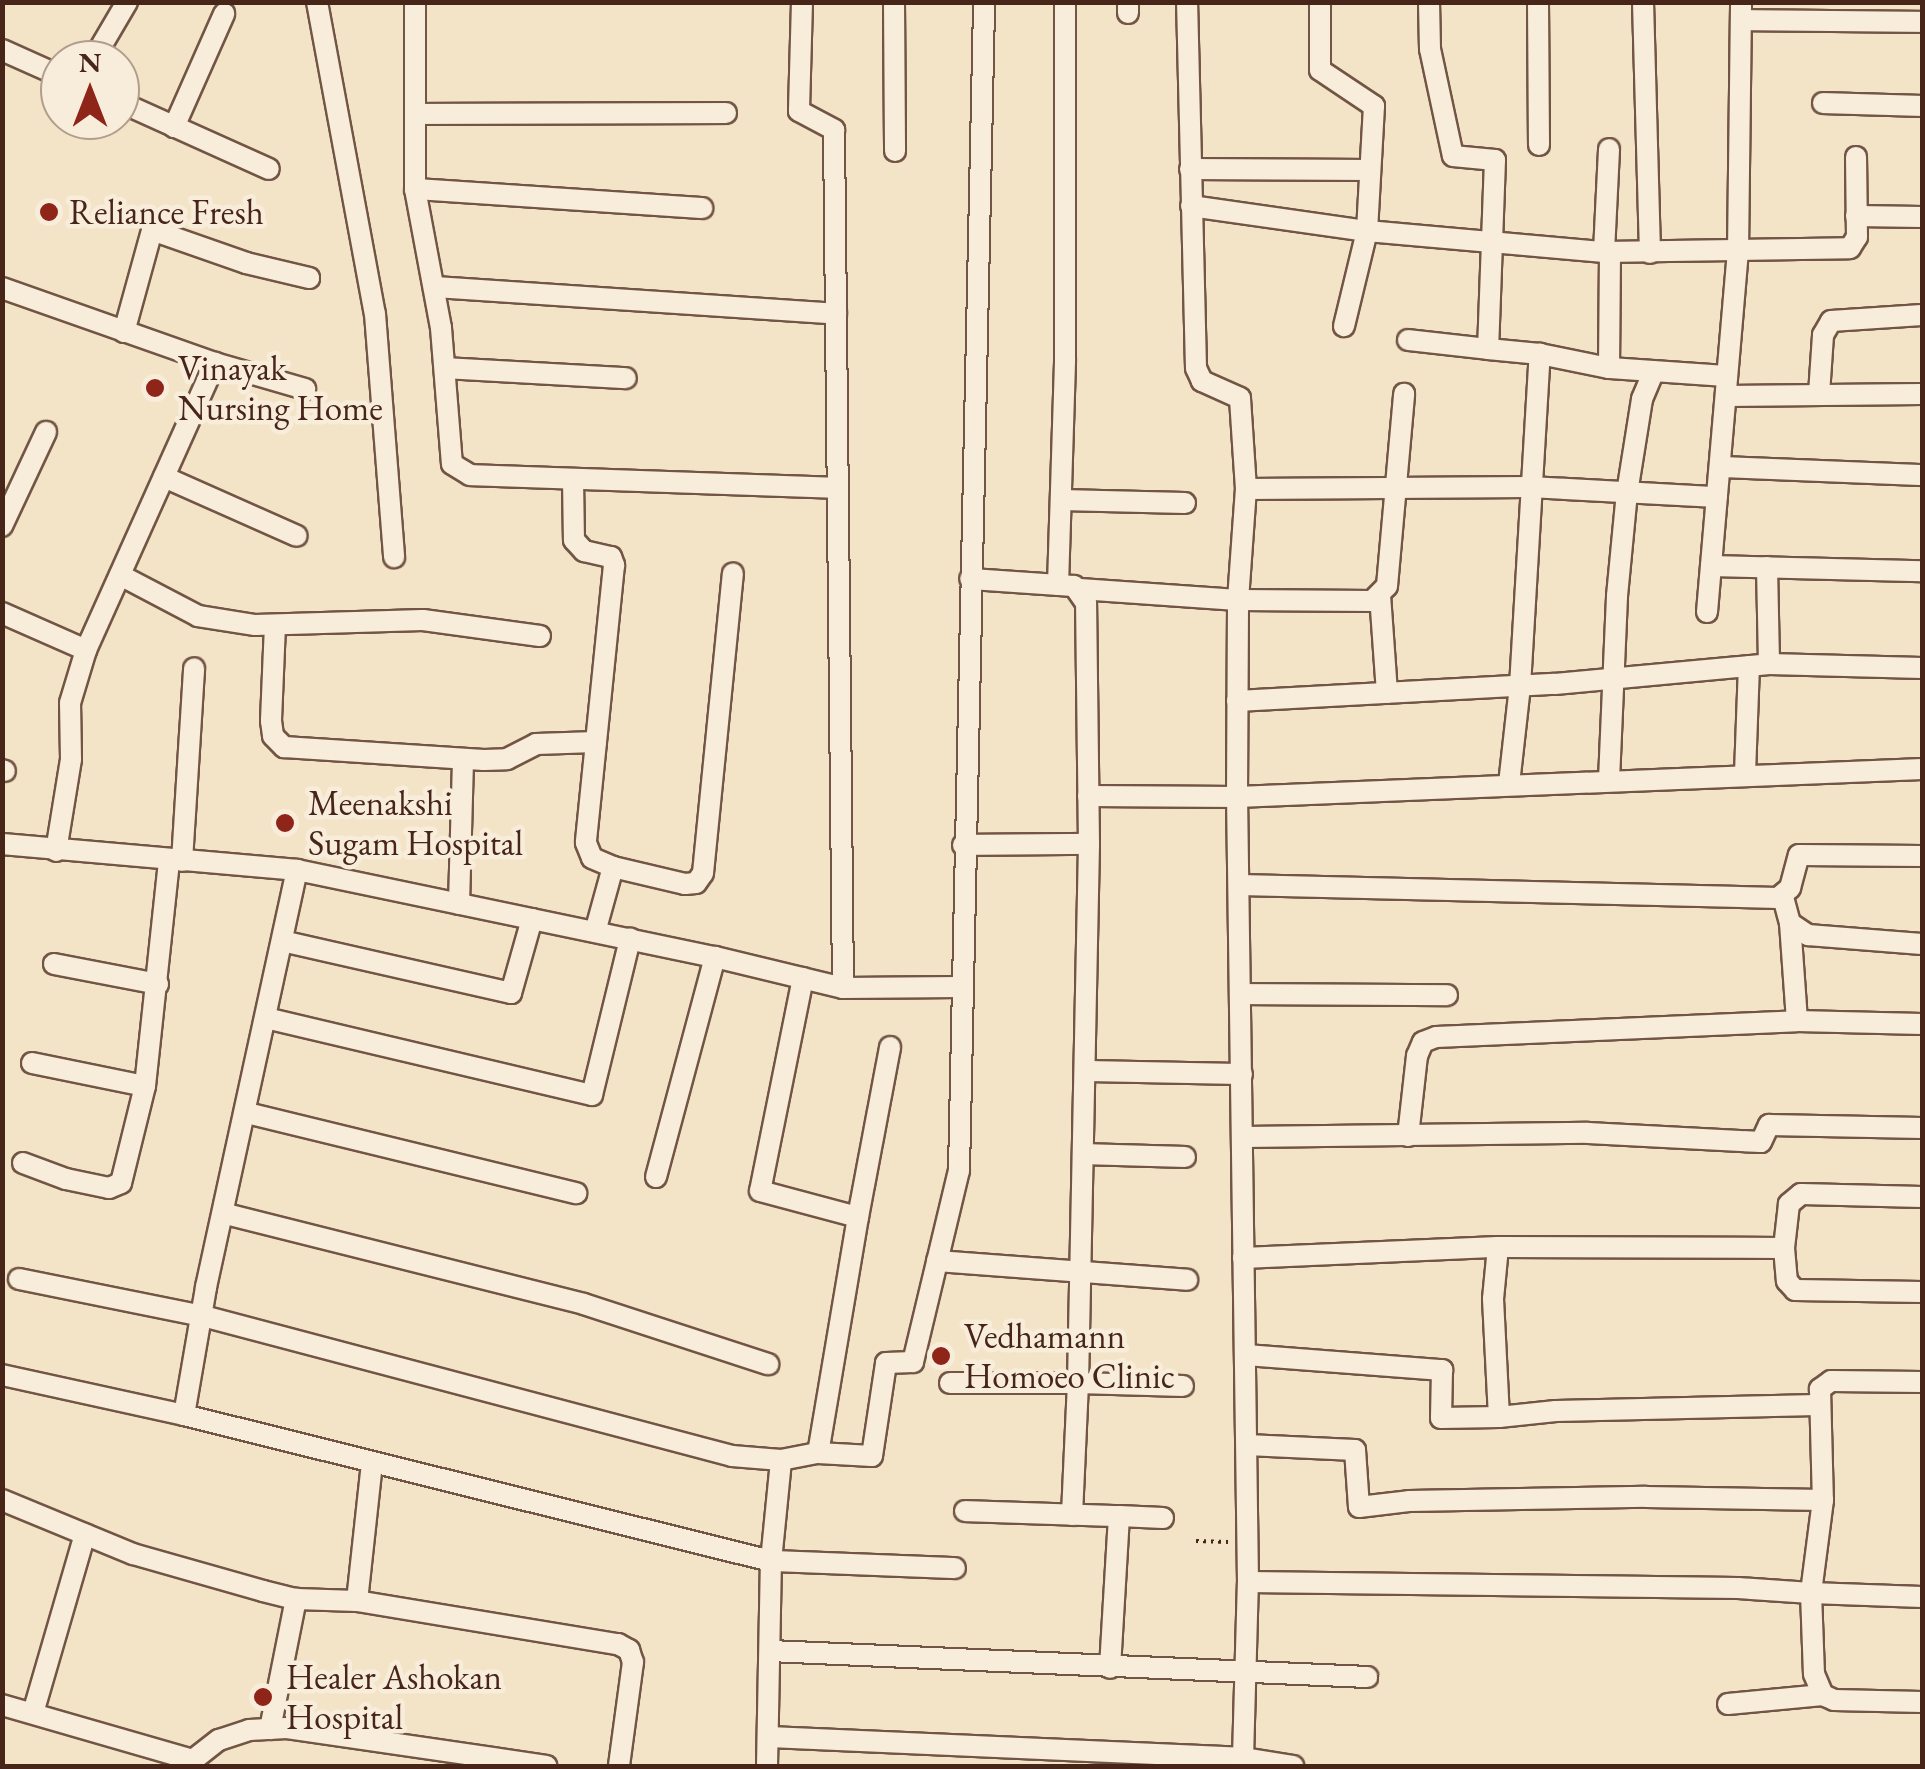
<!DOCTYPE html>
<style>
body{margin:0}
#map{position:relative;width:1925px;height:1769px;overflow:hidden;background:#f4e4c7;font-family:"EB Garamond",serif}
div>[style]{position:absolute}
[style*='--x']{left:calc(var(--x)*1px);top:calc(var(--y)*1px);width:calc(var(--w)*1px);rotate:calc(var(--a)*1deg)}
.path>*{height:4px;margin-top:-2px;transform-origin:0;background:repeating-linear-gradient(90deg,#472518 0 2.5px,transparent 0 7.5px)}
.roads{filter:drop-shadow(2px 0 #725544) drop-shadow(-2px 0 #725544) drop-shadow(0 2px #725544) drop-shadow(0 -2px #725544)}
.street>*{height:20px;margin:-10px;padding:0 10px;transform-origin:10px;border-radius:10px;background:#f8eddb}
.dots>*{width:28px;height:28px;translate:-50% -50%;box-sizing:border-box;border:5px solid #f8eddb;border-radius:50%}
span{translate:-50% -50%;white-space:nowrap;text-align:center;line-height:1.15;-webkit-text-stroke:9px #f8eddb;paint-order:stroke}
.poi-label{font-size:35px;color:#472518}
.left{translate:0 -50%;text-align:left}
.frame{position:absolute;inset:0;border:5px solid #472518;pointer-events:none}
.north{position:absolute;left:40px;top:40px;width:100px;height:100px;box-sizing:border-box;background:#f8eddb;border:2px solid #b19d8d;border-radius:50%;rotate:0deg;font-size:28px;font-weight:700;line-height:40px;text-align:center;color:#472518}
.north::after{content:'';display:block;margin:auto;width:35px;height:45px;background:#8f2418;clip-path:polygon(50% 0,100% 100%,50% 72%,0 100%)}
</style>
<div id="map">
<div class="path">
<div style="--x:1196;--y:1541;--w:32;--a:2"></div>
</div>
<div class="roads">
<div class="street">
<div style="--x:317;--y:2;--w:317;--a:79.5"></div>
<div style="--x:375;--y:314;--w:244;--a:85.5"></div>
<div style="--x:415;--y:2;--w:187;--a:90"></div>
<div style="--x:415;--y:189;--w:141;--a:79.4"></div>
<div style="--x:441;--y:328;--w:136;--a:85.4"></div>
<div style="--x:452;--y:464;--w:21;--a:31"></div>
<div style="--x:470;--y:475;--w:368;--a:2"></div>
<div style="--x:802;--y:2;--w:109;--a:91.6"></div>
<div style="--x:799;--y:111;--w:40;--a:28"></div>
<div style="--x:834;--y:130;--w:858;--a:89.4"></div>
<div style="--x:894;--y:2;--w:149;--a:89.6"></div>
<div style="--x:1320;--y:2;--w:68;--a:90"></div>
<div style="--x:1320;--y:70;--w:65;--a:33.7"></div>
<div style="--x:1374;--y:106;--w:125;--a:93.2"></div>
<div style="--x:1367;--y:231;--w:98;--a:103.6"></div>
<div style="--x:1429;--y:2;--w:47;--a:88.8"></div>
<div style="--x:1430;--y:49;--w:109;--a:77.9"></div>
<div style="--x:1453;--y:156;--w:42;--a:5.4"></div>
<div style="--x:1495;--y:160;--w:189;--a:92.1"></div>
<div style="--x:1488;--y:349;--w:52;--a:5.5"></div>
<div style="--x:1538;--y:2;--w:143;--a:89.6"></div>
<div style="--x:1643;--y:2;--w:251;--a:88.4"></div>
<div style="--x:1128;--y:13;--w:11;--a:-90"></div>
<div style="--x:1741;--y:20;--w:181;--a:0.6"></div>
<div style="--x:2;--y:50;--w:64;--a:24.1"></div>
<div style="--x:93;--y:60;--w:67;--a:-59.6"></div>
<div style="--x:120;--y:102;--w:163;--a:24.2"></div>
<div style="--x:1823;--y:103;--w:99;--a:1.7"></div>
<div style="--x:415;--y:114;--w:311;--a:-0.2"></div>
<div style="--x:174;--y:127;--w:124;--a:-66.1"></div>
<div style="--x:1190;--y:169;--w:180;--a:0.3"></div>
<div style="--x:415;--y:189;--w:288;--a:3.8"></div>
<div style="--x:1191;--y:206;--w:178;--a:8.1"></div>
<div style="--x:1367;--y:231;--w:238;--a:5.1"></div>
<div style="--x:1604;--y:252;--w:246;--a:-0.9"></div>
<div style="--x:1850;--y:248;--w:13;--a:-58"></div>
<div style="--x:1857;--y:237;--w:80;--a:-90.7"></div>
<div style="--x:1856;--y:216;--w:66;--a:0.9"></div>
<div style="--x:1604;--y:252;--w:103;--a:-87.2"></div>
<div style="--x:434;--y:287;--w:403;--a:3.8"></div>
<div style="--x:2;--y:288;--w:226;--a:19.4"></div>
<div style="--x:215;--y:363;--w:94;--a:16.1"></div>
<div style="--x:124;--y:332;--w:106;--a:-74.6"></div>
<div style="--x:152;--y:230;--w:100;--a:19.3"></div>
<div style="--x:246;--y:263;--w:65;--a:13.4"></div>
<div style="--x:1408;--y:340;--w:81;--a:6.4"></div>
<div style="--x:445;--y:368;--w:181;--a:3.2"></div>
<div style="--x:1609;--y:368;--w:118;--a:3.9"></div>
<div style="--x:1819;--y:394;--w:59;--a:-86.1"></div>
<div style="--x:1823;--y:335;--w:16;--a:-60"></div>
<div style="--x:1831;--y:321;--w:91;--a:-3.8"></div>
<div style="--x:1726;--y:396;--w:196;--a:-0.6"></div>
<div style="--x:1720;--y:467;--w:202;--a:2.3"></div>
<div style="--x:164;--y:477;--w:145;--a:23.9"></div>
<div style="--x:573;--y:479;--w:61;--a:89.1"></div>
<div style="--x:574;--y:540;--w:15;--a:48"></div>
<div style="--x:584;--y:551;--w:28;--a:13"></div>
<div style="--x:611;--y:557;--w:9;--a:69"></div>
<div style="--x:614;--y:565;--w:279;--a:95.8"></div>
<div style="--x:586;--y:843;--w:16;--a:68"></div>
<div style="--x:592;--y:858;--w:23;--a:23"></div>
<div style="--x:613;--y:867;--w:67;--a:105.5"></div>
<div style="--x:1246;--y:489;--w:284;--a:-0.4"></div>
<div style="--x:1530;--y:487;--w:187;--a:3.1"></div>
<div style="--x:1061;--y:500;--w:124;--a:1.4"></div>
<div style="--x:2;--y:526;--w:104;--a:-64.9"></div>
<div style="--x:1711;--y:566;--w:211;--a:1.4"></div>
<div style="--x:1767;--y:567;--w:97;--a:88.8"></div>
<div style="--x:120;--y:575;--w:88;--a:27.7"></div>
<div style="--x:198;--y:616;--w:58;--a:9"></div>
<div style="--x:255;--y:625;--w:168;--a:-1.7"></div>
<div style="--x:423;--y:620;--w:118;--a:7.8"></div>
<div style="--x:1058;--y:585;--w:226;--a:-88.2"></div>
<div style="--x:1065;--y:359;--w:357;--a:-90"></div>
<div style="--x:1080;--y:589;--w:158;--a:4"></div>
<div style="--x:1238;--y:600;--w:134;--a:0.4"></div>
<div style="--x:1372;--y:601;--w:21;--a:-45"></div>
<div style="--x:1387;--y:586;--w:193;--a:-84.9"></div>
<div style="--x:1380;--y:595;--w:98;--a:85.9"></div>
<div style="--x:1707;--y:612;--w:361;--a:-85.1"></div>
<div style="--x:1738;--y:252;--w:250;--a:-89.3"></div>
<div style="--x:2;--y:613;--w:92;--a:23.8"></div>
<div style="--x:86;--y:650;--w:315;--a:-65.8"></div>
<div style="--x:275;--y:625;--w:96;--a:92.4"></div>
<div style="--x:271;--y:721;--w:15;--a:82"></div>
<div style="--x:273;--y:736;--w:16;--a:45"></div>
<div style="--x:284;--y:747;--w:200;--a:3.7"></div>
<div style="--x:484;--y:760;--w:23;--a:-2"></div>
<div style="--x:507;--y:759;--w:33;--a:-27"></div>
<div style="--x:536;--y:744;--w:60;--a:-1.9"></div>
<div style="--x:1237;--y:701;--w:318;--a:-3.1"></div>
<div style="--x:1555;--y:684;--w:215;--a:-5.3"></div>
<div style="--x:1769;--y:664;--w:153;--a:1.5"></div>
<div style="--x:2;--y:770;--w:3;--a:18"></div>
<div style="--x:1745;--y:774;--w:108;--a:-87.9"></div>
<div style="--x:1609;--y:780;--w:184;--a:-87.5"></div>
<div style="--x:1617;--y:596;--w:103;--a:-84.5"></div>
<div style="--x:1627;--y:493;--w:95;--a:-80.9"></div>
<div style="--x:1642;--y:399;--w:30;--a:-67"></div>
<div style="--x:1509;--y:784;--w:99;--a:-83.6"></div>
<div style="--x:1520;--y:686;--w:333;--a:-86.6"></div>
<div style="--x:1540;--y:354;--w:70;--a:11.5"></div>
<div style="--x:1609;--y:368;--w:116;--a:-89.5"></div>
<div style="--x:1088;--y:796;--w:149;--a:0.4"></div>
<div style="--x:1237;--y:797;--w:686;--a:-2.34"></div>
<div style="--x:2;--y:844;--w:296;--a:5"></div>
<div style="--x:297;--y:870;--w:427;--a:11.8"></div>
<div style="--x:715;--y:957;--w:132;--a:13.6"></div>
<div style="--x:843;--y:988;--w:117;--a:-0.5"></div>
<div style="--x:963;--y:845;--w:126;--a:-0.5"></div>
<div style="--x:56;--y:851;--w:93;--a:-80.7"></div>
<div style="--x:71;--y:759;--w:56;--a:-91"></div>
<div style="--x:70;--y:703;--w:55;--a:-73.2"></div>
<div style="--x:182;--y:861;--w:193;--a:-86.4"></div>
<div style="--x:613;--y:867;--w:74;--a:13.3"></div>
<div style="--x:685;--y:884;--w:11;--a:-5"></div>
<div style="--x:696;--y:883;--w:12;--a:-55"></div>
<div style="--x:703;--y:873;--w:301;--a:-84.3"></div>
<div style="--x:1240;--y:885;--w:538;--a:1.38"></div>
<div style="--x:1778;--y:898;--w:16;--a:-40"></div>
<div style="--x:1790;--y:888;--w:34;--a:-75"></div>
<div style="--x:1799;--y:855;--w:123;--a:0.5"></div>
<div style="--x:1783;--y:897;--w:27;--a:75"></div>
<div style="--x:1790;--y:923;--w:22;--a:34"></div>
<div style="--x:1808;--y:935;--w:114;--a:4.5"></div>
<div style="--x:459;--y:904;--w:145;--a:-88.4"></div>
<div style="--x:1790;--y:923;--w:98;--a:85.9"></div>
<div style="--x:282;--y:941;--w:235;--a:12.8"></div>
<div style="--x:511;--y:993;--w:77;--a:-74.2"></div>
<div style="--x:54;--y:964;--w:106;--a:10.9"></div>
<div style="--x:803;--y:978;--w:217;--a:101.4"></div>
<div style="--x:760;--y:1191;--w:101;--a:14.9"></div>
<div style="--x:858;--y:1217;--w:239;--a:99.6"></div>
<div style="--x:1241;--y:994;--w:206;--a:0.3"></div>
<div style="--x:266;--y:1018;--w:335;--a:13.3"></div>
<div style="--x:592;--y:1095;--w:161;--a:-76.3"></div>
<div style="--x:32;--y:1063;--w:115;--a:11.5"></div>
<div style="--x:1085;--y:1071;--w:157;--a:1.1"></div>
<div style="--x:247;--y:1113;--w:339;--a:13.7"></div>
<div style="--x:1408;--y:1136;--w:81;--a:-83.6"></div>
<div style="--x:1417;--y:1056;--w:15;--a:-67"></div>
<div style="--x:1423;--y:1042;--w:14;--a:-21"></div>
<div style="--x:1436;--y:1037;--w:361;--a:-2.5"></div>
<div style="--x:1797;--y:1021;--w:125;--a:1.4"></div>
<div style="--x:1244;--y:1137;--w:344;--a:-0.7"></div>
<div style="--x:1588;--y:1133;--w:173;--a:3"></div>
<div style="--x:1761;--y:1142;--w:19;--a:-65"></div>
<div style="--x:1769;--y:1125;--w:153;--a:1.1"></div>
<div style="--x:1083;--y:1154;--w:102;--a:1.7"></div>
<div style="--x:23;--y:1163;--w:46;--a:20.4"></div>
<div style="--x:66;--y:1179;--w:44;--a:11.8"></div>
<div style="--x:109;--y:1188;--w:13;--a:-23"></div>
<div style="--x:121;--y:1183;--w:100;--a:-76.1"></div>
<div style="--x:145;--y:1086;--w:226;--a:-83.9"></div>
<div style="--x:656;--y:1177;--w:228;--a:-75"></div>
<div style="--x:1922;--y:1197;--w:121;--a:-178.6"></div>
<div style="--x:1801;--y:1194;--w:16;--a:140"></div>
<div style="--x:1789;--y:1204;--w:44;--a:96.5"></div>
<div style="--x:1784;--y:1248;--w:33;--a:85"></div>
<div style="--x:1787;--y:1281;--w:12;--a:48"></div>
<div style="--x:1795;--y:1290;--w:127;--a:0.9"></div>
<div style="--x:226;--y:1214;--w:369;--a:14.1"></div>
<div style="--x:584;--y:1304;--w:194;--a:18.1"></div>
<div style="--x:858;--y:1217;--w:173;--a:-79.3"></div>
<div style="--x:1498;--y:1247;--w:52;--a:95.5"></div>
<div style="--x:1493;--y:1299;--w:118;--a:87.1"></div>
<div style="--x:1499;--y:1417;--w:57;--a:-6"></div>
<div style="--x:1556;--y:1411;--w:261;--a:-1.3"></div>
<div style="--x:1243;--y:1258;--w:255;--a:-2.5"></div>
<div style="--x:1498;--y:1247;--w:286;--a:0.2"></div>
<div style="--x:937;--y:1261;--w:251;--a:4.3"></div>
<div style="--x:19;--y:1279;--w:188;--a:11.4"></div>
<div style="--x:203;--y:1316;--w:547;--a:14.82"></div>
<div style="--x:732;--y:1456;--w:49;--a:4.7"></div>
<div style="--x:781;--y:1460;--w:38;--a:-11"></div>
<div style="--x:818;--y:1453;--w:54;--a:3.2"></div>
<div style="--x:872;--y:1456;--w:94;--a:-81.4"></div>
<div style="--x:886;--y:1363;--w:27;--a:-2"></div>
<div style="--x:913;--y:1362;--w:196;--a:-76.5"></div>
<div style="--x:959;--y:1171;--w:1169;--a:-88.77"></div>
<div style="--x:1246;--y:1355;--w:197;--a:4.4"></div>
<div style="--x:1442;--y:1370;--w:48;--a:91.2"></div>
<div style="--x:1441;--y:1418;--w:58;--a:-1"></div>
<div style="--x:2;--y:1375;--w:186;--a:12.4"></div>
<div style="--x:184;--y:1415;--w:605;--a:13.97"></div>
<div style="--x:771;--y:1561;--w:184;--a:2.2"></div>
<div style="--x:1922;--y:1382;--w:91;--a:-179.4"></div>
<div style="--x:1831;--y:1381;--w:14;--a:144"></div>
<div style="--x:1820;--y:1389;--w:111;--a:88.5"></div>
<div style="--x:1823;--y:1500;--w:94;--a:97.4"></div>
<div style="--x:1811;--y:1593;--w:111;--a:2.1"></div>
<div style="--x:950;--y:1383;--w:128;--a:0"></div>
<div style="--x:1078;--y:1383;--w:539;--a:-88.83"></div>
<div style="--x:1089;--y:844;--w:241;--a:-90.7"></div>
<div style="--x:1086;--y:603;--w:21;--a:-125"></div>
<div style="--x:1074;--y:586;--w:104;--a:-176.1"></div>
<div style="--x:184;--y:1415;--w:130;--a:-80.2"></div>
<div style="--x:206;--y:1287;--w:427;--a:-77.7"></div>
<div style="--x:1247;--y:1445;--w:108;--a:2.7"></div>
<div style="--x:1355;--y:1450;--w:57;--a:86"></div>
<div style="--x:1359;--y:1507;--w:50;--a:-6.8"></div>
<div style="--x:1409;--y:1501;--w:237;--a:-1"></div>
<div style="--x:1646;--y:1497;--w:177;--a:1"></div>
<div style="--x:2;--y:1500;--w:142;--a:22.4"></div>
<div style="--x:133;--y:1554;--w:135;--a:15.9"></div>
<div style="--x:263;--y:1591;--w:34;--a:14"></div>
<div style="--x:296;--y:1599;--w:61;--a:1.9"></div>
<div style="--x:357;--y:1601;--w:265;--a:9.4"></div>
<div style="--x:618;--y:1644;--w:13;--a:29"></div>
<div style="--x:629;--y:1650;--w:13;--a:72"></div>
<div style="--x:633;--y:1662;--w:105;--a:97.7"></div>
<div style="--x:965;--y:1511;--w:154;--a:1.9"></div>
<div style="--x:1119;--y:1516;--w:152;--a:93.4"></div>
<div style="--x:1072;--y:1515;--w:132;--a:-87.4"></div>
<div style="--x:1078;--y:1383;--w:105;--a:1.6"></div>
<div style="--x:1119;--y:1516;--w:44;--a:2.6"></div>
<div style="--x:1248;--y:1582;--w:490;--a:0.7"></div>
<div style="--x:1738;--y:1588;--w:73;--a:3.9"></div>
<div style="--x:1811;--y:1593;--w:81;--a:87.9"></div>
<div style="--x:1814;--y:1674;--w:23;--a:67"></div>
<div style="--x:1823;--y:1695;--w:12;--a:24"></div>
<div style="--x:1834;--y:1700;--w:88;--a:1.3"></div>
<div style="--x:357;--y:1601;--w:138;--a:-83.8"></div>
<div style="--x:770;--y:1651;--w:598;--a:2.49"></div>
<div style="--x:1728;--y:1704;--w:95;--a:-5.4"></div>
<div style="--x:2;--y:1705;--w:199;--a:16.1"></div>
<div style="--x:193;--y:1760;--w:33;--a:-38"></div>
<div style="--x:219;--y:1740;--w:32;--a:-18"></div>
<div style="--x:249;--y:1730;--w:38;--a:-3"></div>
<div style="--x:287;--y:1728;--w:262;--a:8.3"></div>
<div style="--x:33;--y:1713;--w:186;--a:-73.8"></div>
<div style="--x:270;--y:1729;--w:133;--a:-78.7"></div>
<div style="--x:768;--y:1737;--w:475;--a:2.5"></div>
<div style="--x:1243;--y:1758;--w:176;--a:-88.4"></div>
<div style="--x:1248;--y:1582;--w:785;--a:-90.8"></div>
<div style="--x:1237;--y:797;--w:197;--a:-89.7"></div>
<div style="--x:1238;--y:600;--w:111;--a:-85.9"></div>
<div style="--x:1246;--y:489;--w:91;--a:-93.8"></div>
<div style="--x:1240;--y:398;--w:42;--a:-155.9"></div>
<div style="--x:1202;--y:381;--w:14;--a:-115"></div>
<div style="--x:1196;--y:368;--w:366;--a:-91.4"></div>
<div style="--x:1243;--y:1758;--w:51;--a:9.1"></div>
<div style="--x:767;--y:1766;--w:205;--a:-88.9"></div>
<div style="--x:771;--y:1561;--w:101;--a:-84.3"></div>
</div>
</div>
<div class="dots">
<div style="left:49px;top:212px;background:#8f2418"></div>
<div style="left:155px;top:388px;background:#8f2418"></div>
<div style="left:285px;top:823px;background:#8f2418"></div>
<div style="left:941px;top:1356px;background:#8f2418"></div>
<div style="left:263px;top:1697px;background:#8f2418"></div>
</div>
<div class="poi-label">
<span class="left" style="left:69px;top:212px">Reliance Fresh</span>
<span class="left" style="left:178px;top:388px">Vinayak<br>Nursing Home</span>
<span class="left" style="left:308px;top:823px">Meenakshi<br>Sugam Hospital</span>
<span class="left" style="left:964px;top:1356px">Vedhamann<br>Homoeo Clinic</span>
<span class="left" style="left:286px;top:1697px">Healer Ashokan<br>Hospital</span>
</div>
<div class="frame"></div>
<div class="north">N</div>
</div>
